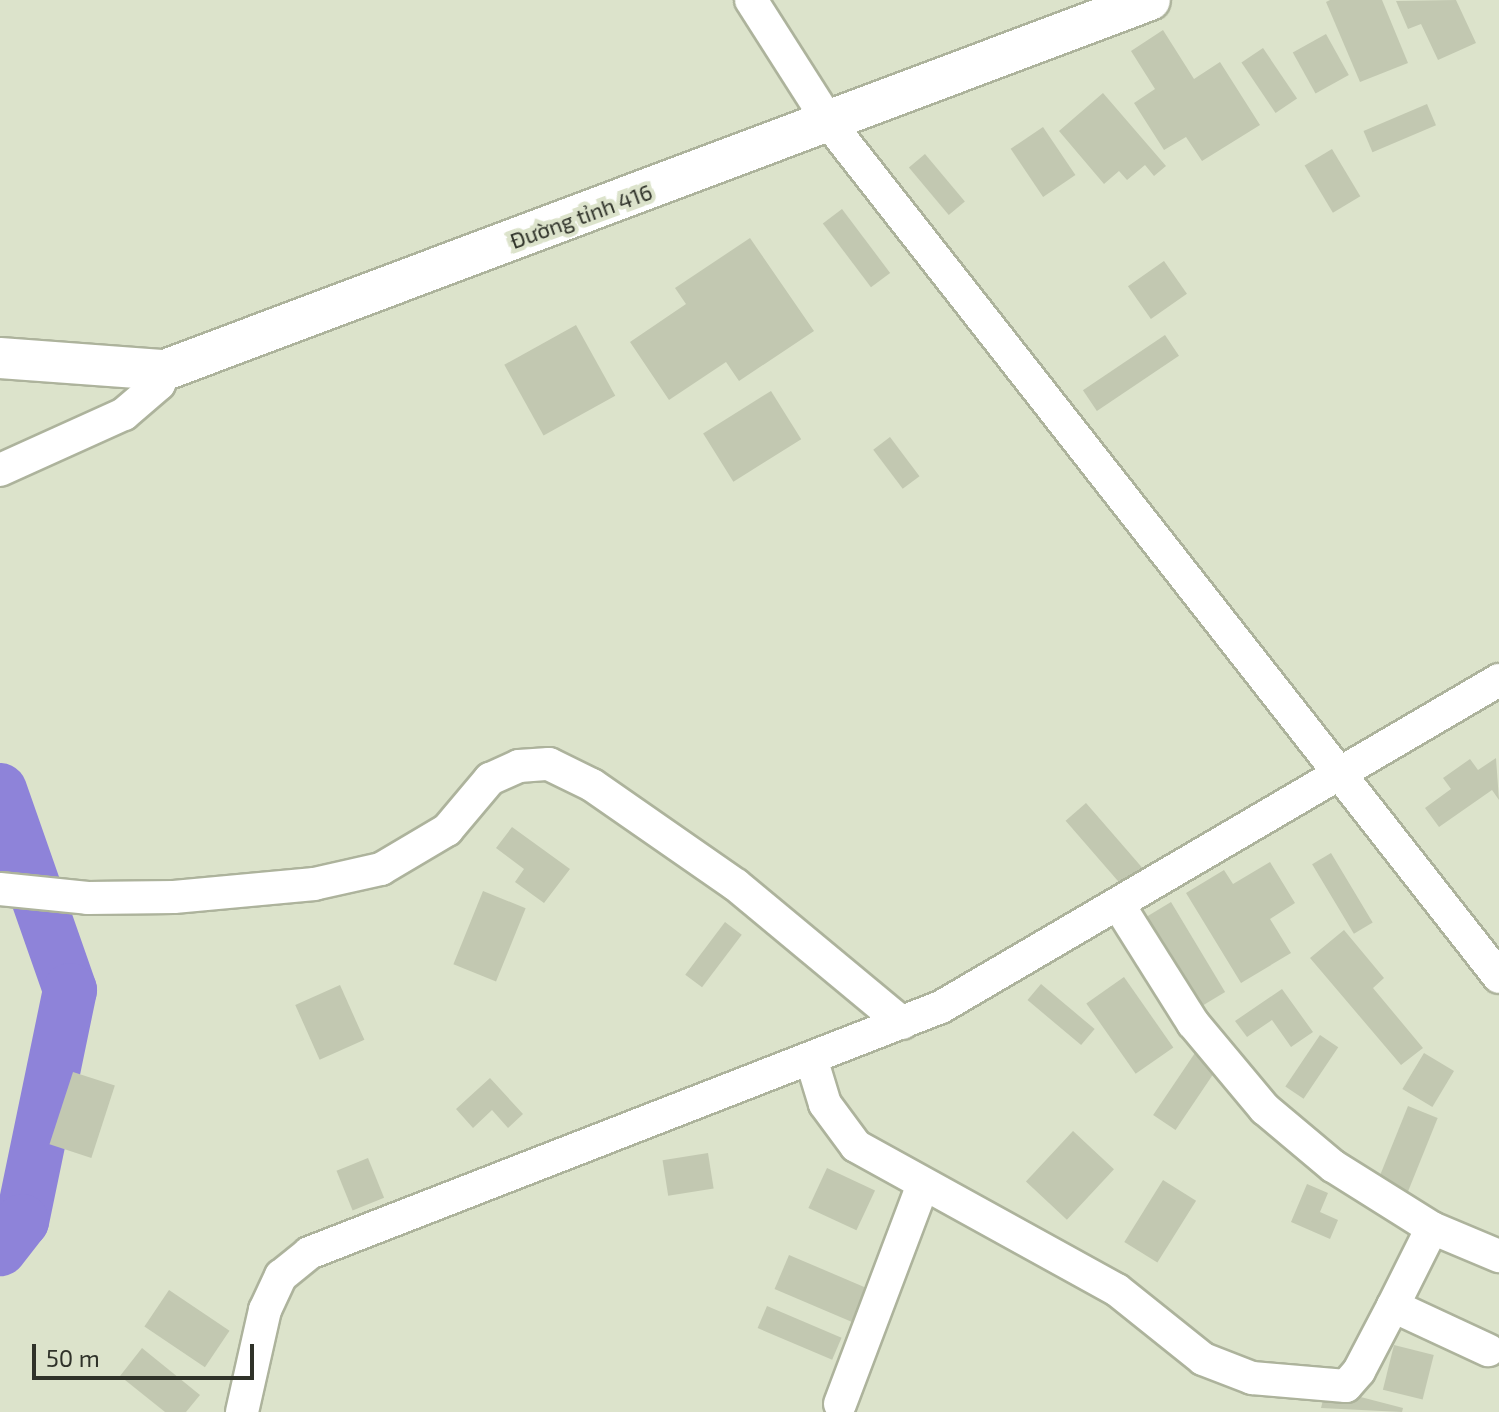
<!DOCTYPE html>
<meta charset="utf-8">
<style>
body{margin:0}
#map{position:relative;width:1499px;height:1412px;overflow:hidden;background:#dce3cb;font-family:"Exo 2",sans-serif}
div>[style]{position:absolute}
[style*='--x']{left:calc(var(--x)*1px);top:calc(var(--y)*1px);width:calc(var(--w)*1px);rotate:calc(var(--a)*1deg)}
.river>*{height:54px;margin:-27px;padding:0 27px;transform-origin:27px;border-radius:27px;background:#8e83d9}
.building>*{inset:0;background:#c2c8b1;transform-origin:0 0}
.roads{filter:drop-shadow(2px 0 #adb39c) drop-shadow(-2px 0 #adb39c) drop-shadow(0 2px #adb39c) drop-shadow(0 -2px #adb39c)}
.minor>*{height:32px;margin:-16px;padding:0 16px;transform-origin:16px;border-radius:16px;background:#fff}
.major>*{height:40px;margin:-20px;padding:0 20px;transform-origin:20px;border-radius:20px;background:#fff}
span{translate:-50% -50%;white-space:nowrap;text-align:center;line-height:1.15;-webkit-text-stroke:8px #dce3cb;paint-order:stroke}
.street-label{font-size:22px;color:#2f3229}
.scale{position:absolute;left:32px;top:1344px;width:222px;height:36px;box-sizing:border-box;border:4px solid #2f3229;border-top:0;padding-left:10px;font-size:24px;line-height:28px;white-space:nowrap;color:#2f3229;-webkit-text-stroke:6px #dce3cb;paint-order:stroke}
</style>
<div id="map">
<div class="river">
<div style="--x:0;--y:790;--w:212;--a:70.7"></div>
<div style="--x:70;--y:990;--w:236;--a:101.7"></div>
<div style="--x:22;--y:1221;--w:36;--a:128"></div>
</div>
<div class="building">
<div style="clip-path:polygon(1330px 0,1382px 0,1408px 63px,1360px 82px,1326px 2px)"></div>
<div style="clip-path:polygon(1456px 0,1476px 43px,1438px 60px,1421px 24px,1408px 29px,1396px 1px)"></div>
<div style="clip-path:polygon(1163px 30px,1194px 79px,1220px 62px,1260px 125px,1202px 161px,1186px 137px,1164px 150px,1134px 103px,1155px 89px,1131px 51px)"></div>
<div style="left:1326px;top:34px;width:47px;height:38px;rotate:61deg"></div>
<div style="left:1263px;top:48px;width:61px;height:26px;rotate:56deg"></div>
<div style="clip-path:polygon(1103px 93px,1166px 166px,1154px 176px,1145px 165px,1127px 180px,1119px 171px,1104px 184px,1059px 131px)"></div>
<div style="left:1427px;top:104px;width:23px;height:69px;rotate:67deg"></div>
<div style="left:1043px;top:127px;width:58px;height:39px;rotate:56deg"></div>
<div style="left:1332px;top:149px;width:55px;height:32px;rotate:59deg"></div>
<div style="left:925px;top:154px;width:62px;height:21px;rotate:50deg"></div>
<div style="left:842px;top:209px;width:80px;height:24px;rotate:53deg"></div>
<div style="clip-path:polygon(750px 238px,814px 331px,739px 381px,726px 362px,669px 400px,630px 342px,686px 304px,675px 288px)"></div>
<div style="left:1164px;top:261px;width:40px;height:44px;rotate:55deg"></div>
<div style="left:576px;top:325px;width:81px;height:82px;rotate:61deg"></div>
<div style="left:1165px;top:335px;width:25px;height:99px;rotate:56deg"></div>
<div style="left:771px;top:391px;width:57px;height:80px;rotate:58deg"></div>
<div style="left:890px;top:437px;width:49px;height:21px;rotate:53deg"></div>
<div style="clip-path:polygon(1496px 758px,1499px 800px,1492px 790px,1439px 827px,1425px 808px,1451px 789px,1443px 778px,1470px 759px,1478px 770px)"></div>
<div style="left:1086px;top:803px;width:91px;height:27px;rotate:49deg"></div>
<div style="clip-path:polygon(512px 827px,570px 869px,544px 903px,515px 882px,524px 869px,496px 848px)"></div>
<div style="left:1331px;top:853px;width:81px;height:22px;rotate:59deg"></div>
<div style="clip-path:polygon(1270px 862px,1295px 903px,1270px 919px,1291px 953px,1241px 983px,1186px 893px,1224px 870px,1233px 884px)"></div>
<div style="left:483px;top:891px;width:46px;height:79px;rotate:22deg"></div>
<div style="left:1171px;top:902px;width:105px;height:28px;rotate:59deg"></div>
<div style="left:725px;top:922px;width:21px;height:66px;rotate:37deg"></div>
<div style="clip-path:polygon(1344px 930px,1384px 978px,1373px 988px,1423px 1048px,1401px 1065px,1310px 958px)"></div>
<div style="left:1124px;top:977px;width:86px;height:46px;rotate:55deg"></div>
<div style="left:1041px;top:984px;width:70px;height:21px;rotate:40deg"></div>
<div style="left:340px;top:985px;width:60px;height:49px;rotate:66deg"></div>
<div style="clip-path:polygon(1282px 989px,1313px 1032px,1291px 1047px,1272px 1020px,1247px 1037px,1235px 1021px)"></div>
<div style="left:1320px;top:1035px;width:22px;height:62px;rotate:34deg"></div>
<div style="left:1199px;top:1047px;width:27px;height:82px;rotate:34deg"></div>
<div style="left:1424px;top:1053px;width:35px;height:42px;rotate:31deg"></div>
<div style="left:73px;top:1072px;width:44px;height:76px;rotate:18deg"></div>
<div style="clip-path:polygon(490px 1078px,523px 1114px,508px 1128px,492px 1110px,473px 1128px,456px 1109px)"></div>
<div style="left:1408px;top:1106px;width:32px;height:80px;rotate:22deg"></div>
<div style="left:1073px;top:1131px;width:56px;height:69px;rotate:43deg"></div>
<div style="left:708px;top:1153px;width:36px;height:46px;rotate:81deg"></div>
<div style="left:368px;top:1158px;width:43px;height:34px;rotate:68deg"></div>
<div style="left:827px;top:1168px;width:53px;height:44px;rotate:25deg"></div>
<div style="left:1163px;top:1180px;width:39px;height:73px;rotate:32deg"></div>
<div style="clip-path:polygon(1307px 1184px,1328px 1193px,1320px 1212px,1338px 1220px,1330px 1239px,1291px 1222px)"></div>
<div style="left:789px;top:1255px;width:88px;height:37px;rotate:23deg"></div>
<div style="left:169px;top:1290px;width:73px;height:44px;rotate:34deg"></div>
<div style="left:767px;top:1306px;width:81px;height:24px;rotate:23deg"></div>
<div style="left:1394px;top:1345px;width:41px;height:46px;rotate:14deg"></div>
<div style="clip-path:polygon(142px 1348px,200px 1395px,186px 1412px,165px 1412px,120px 1376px)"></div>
<div style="clip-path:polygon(1326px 1388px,1403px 1408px,1402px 1412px,1321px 1408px)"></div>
</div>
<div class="roads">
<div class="minor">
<div style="--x:751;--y:0;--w:147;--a:57.5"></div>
<div style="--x:830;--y:124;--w:1084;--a:51.89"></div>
<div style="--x:0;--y:470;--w:136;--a:-24.3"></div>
<div style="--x:124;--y:414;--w:46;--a:-40.6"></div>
<div style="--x:159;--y:384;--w:15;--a:-67"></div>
<div style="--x:0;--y:889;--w:88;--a:5.8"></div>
<div style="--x:88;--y:898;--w:86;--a:-0.7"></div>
<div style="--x:174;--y:897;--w:141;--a:-5.3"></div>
<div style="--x:314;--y:884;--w:69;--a:-12.6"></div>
<div style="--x:381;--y:869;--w:77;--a:-30.6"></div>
<div style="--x:447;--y:830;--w:67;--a:-49.9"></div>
<div style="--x:490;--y:779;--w:32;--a:-24"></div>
<div style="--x:519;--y:766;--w:30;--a:-4"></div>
<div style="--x:549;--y:764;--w:48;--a:26"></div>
<div style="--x:592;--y:785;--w:175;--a:34.8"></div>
<div style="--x:736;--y:885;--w:216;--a:39.7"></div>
<div style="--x:1118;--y:904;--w:141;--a:57.8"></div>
<div style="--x:1193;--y:1023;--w:112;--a:50.1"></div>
<div style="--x:1265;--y:1109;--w:89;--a:40"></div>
<div style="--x:1333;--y:1166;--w:117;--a:32.1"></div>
<div style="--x:1432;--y:1228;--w:73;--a:22.7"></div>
<div style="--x:811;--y:1058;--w:48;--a:73.1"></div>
<div style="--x:825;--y:1104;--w:52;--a:53.6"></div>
<div style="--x:856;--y:1146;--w:298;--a:28.9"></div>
<div style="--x:1117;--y:1290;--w:110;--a:38.7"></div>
<div style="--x:1203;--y:1359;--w:53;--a:21.2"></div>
<div style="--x:1252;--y:1378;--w:94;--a:4.9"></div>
<div style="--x:1346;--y:1386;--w:20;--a:-49"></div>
<div style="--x:1359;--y:1371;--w:73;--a:-62.4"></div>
<div style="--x:1432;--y:1228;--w:87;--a:116.6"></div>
<div style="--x:1393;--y:1306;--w:105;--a:24.9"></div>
<div style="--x:840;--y:1404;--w:235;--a:-69.3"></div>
<div style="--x:242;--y:1412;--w:105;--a:-77.3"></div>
<div style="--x:265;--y:1310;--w:38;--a:-65"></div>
<div style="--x:281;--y:1276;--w:36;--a:-39"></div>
<div style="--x:309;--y:1253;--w:678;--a:-21.27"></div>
<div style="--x:941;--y:1007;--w:647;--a:-30.37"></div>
</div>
<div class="major">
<div style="--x:0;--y:358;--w:165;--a:4.2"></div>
<div style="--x:165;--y:370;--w:1052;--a:-20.59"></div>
</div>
</div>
<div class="street-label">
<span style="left:581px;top:216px;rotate:-20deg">Đường tỉnh 416</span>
</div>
<div class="scale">50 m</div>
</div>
